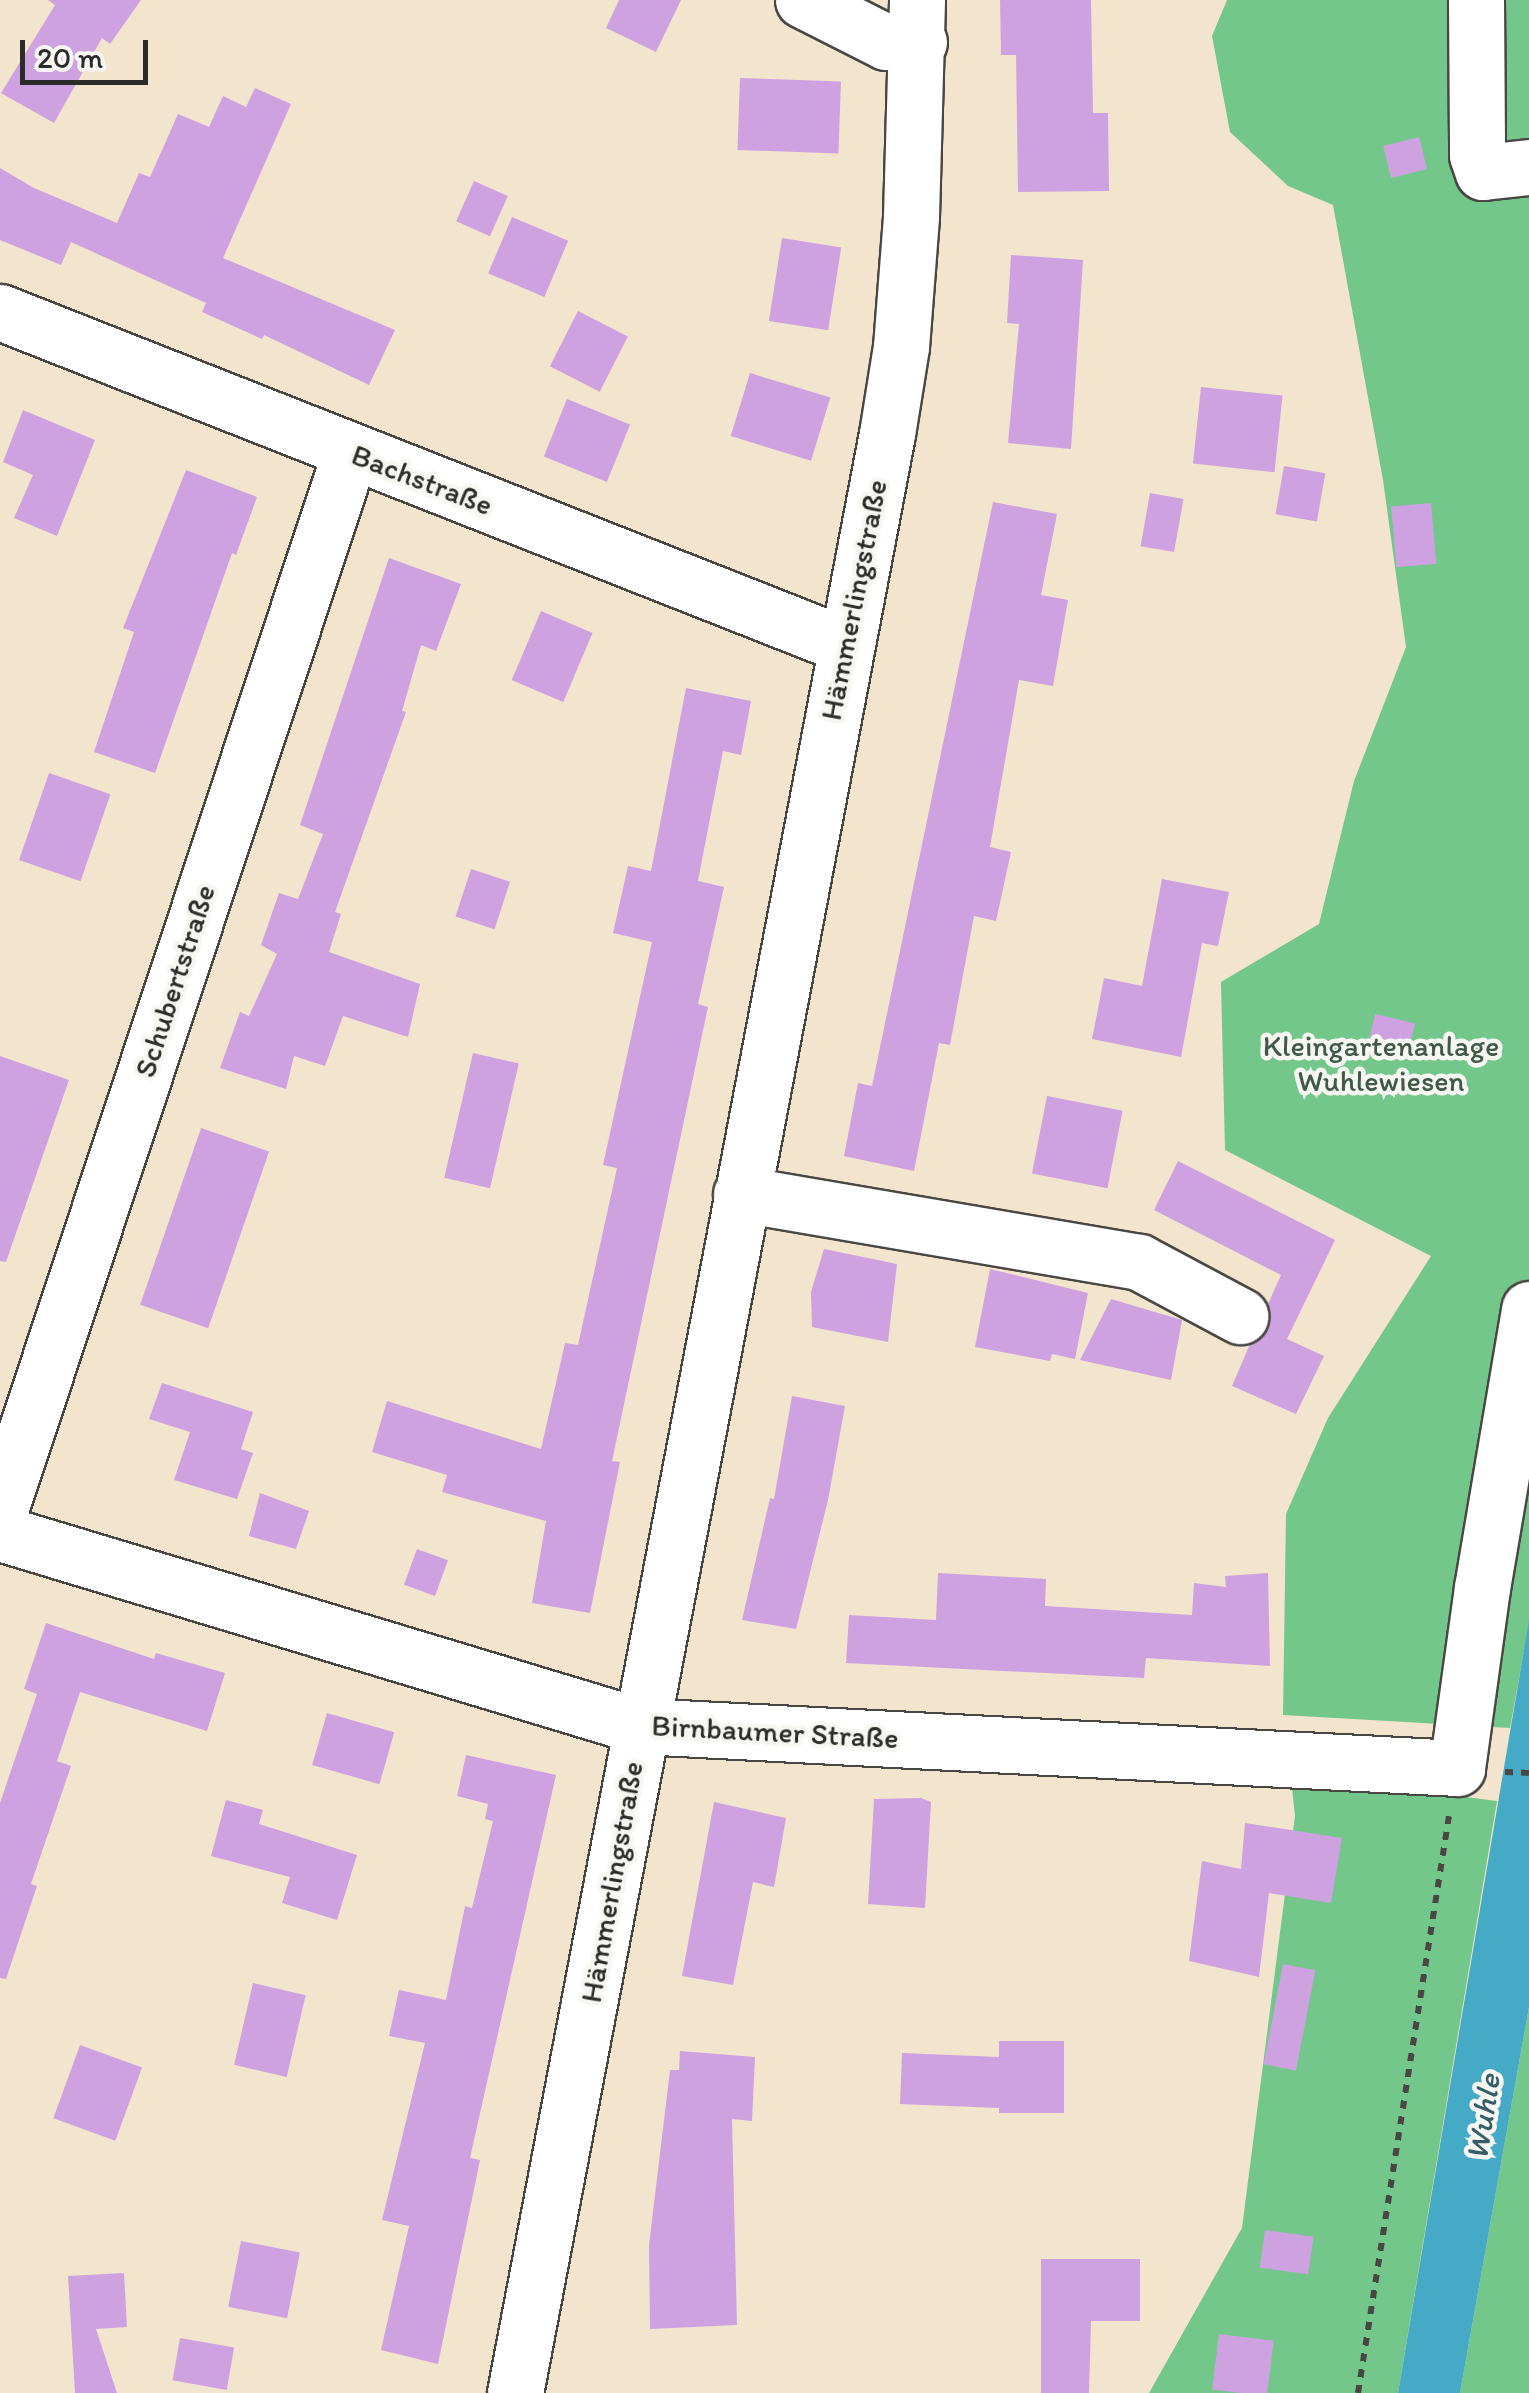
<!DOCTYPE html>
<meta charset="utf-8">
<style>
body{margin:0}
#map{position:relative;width:1529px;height:2393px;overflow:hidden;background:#f3e4ce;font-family:Itim,sans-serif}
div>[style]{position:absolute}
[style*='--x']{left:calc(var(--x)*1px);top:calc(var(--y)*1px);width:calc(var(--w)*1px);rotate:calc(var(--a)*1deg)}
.green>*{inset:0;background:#73c78a}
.water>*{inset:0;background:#45aac5}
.building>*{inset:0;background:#cea2e1;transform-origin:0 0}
.path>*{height:6px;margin-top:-3px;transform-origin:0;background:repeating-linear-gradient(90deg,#494743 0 8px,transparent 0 16px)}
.roads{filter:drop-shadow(2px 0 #494743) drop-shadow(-2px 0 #494743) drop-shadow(0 2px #494743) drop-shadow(0 -2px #494743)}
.minor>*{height:55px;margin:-27.5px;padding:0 27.5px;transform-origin:27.5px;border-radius:27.5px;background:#fff}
span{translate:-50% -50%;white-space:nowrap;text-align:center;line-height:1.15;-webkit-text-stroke:9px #f6f6f2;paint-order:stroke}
.street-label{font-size:30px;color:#2b2b2b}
.park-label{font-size:30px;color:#415a48}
.water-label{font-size:32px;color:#355e69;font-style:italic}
.scale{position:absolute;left:20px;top:40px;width:128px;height:45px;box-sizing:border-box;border:5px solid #2b2b2b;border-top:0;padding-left:12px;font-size:30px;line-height:35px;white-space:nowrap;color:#2b2b2b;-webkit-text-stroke:8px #f6f6f2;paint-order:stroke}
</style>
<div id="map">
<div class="green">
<div style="clip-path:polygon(1227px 0,1529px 0,1529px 1623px,1510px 1728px,1283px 1715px,1286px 1514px,1328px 1418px,1431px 1256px,1225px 1150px,1221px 982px,1319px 924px,1354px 781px,1406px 647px,1383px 480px,1333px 205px,1288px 186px,1230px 132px,1212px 36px)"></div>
<div style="clip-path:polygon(1292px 1788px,1434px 1793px,1497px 1801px,1398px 2393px,1149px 2393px,1242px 2228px,1295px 1816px)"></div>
<div style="clip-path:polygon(1529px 2007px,1529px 2393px,1460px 2393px)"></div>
</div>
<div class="water">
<div style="clip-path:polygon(1529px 1620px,1529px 2007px,1460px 2393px,1398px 2393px)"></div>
</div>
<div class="building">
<div style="clip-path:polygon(48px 0,141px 0,110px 44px,102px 38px,54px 123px,1px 93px,55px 5px)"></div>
<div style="clip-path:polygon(619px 0,681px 0,656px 52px,606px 28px)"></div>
<div style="clip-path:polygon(1000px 0,1091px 0,1093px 113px,1108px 113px,1109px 191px,1018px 192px,1016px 55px,1001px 55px)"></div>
<div style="left:740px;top:78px;width:101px;height:72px;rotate:2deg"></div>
<div style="clip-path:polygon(255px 88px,291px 104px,223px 258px,395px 330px,369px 385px,264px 335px,262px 339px,202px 312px,206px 303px,71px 242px,61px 265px,0 240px,0 168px,34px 188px,117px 223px,139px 173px,150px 177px,178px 114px,209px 127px,223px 96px,246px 107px)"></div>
<div style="left:1419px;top:137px;width:33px;height:37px;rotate:76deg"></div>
<div style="left:474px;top:181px;width:37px;height:44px;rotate:24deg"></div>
<div style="left:512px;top:217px;width:61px;height:61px;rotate:23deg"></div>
<div style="left:782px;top:238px;width:60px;height:84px;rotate:9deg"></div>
<div style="clip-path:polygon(1011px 255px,1083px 260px,1071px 449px,1008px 443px,1019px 324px,1007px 323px)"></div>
<div style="left:578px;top:311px;width:56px;height:62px;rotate:27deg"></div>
<div style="left:750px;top:373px;width:84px;height:66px;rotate:17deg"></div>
<div style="left:1201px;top:387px;width:82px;height:77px;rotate:6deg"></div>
<div style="left:567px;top:399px;width:68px;height:62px;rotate:22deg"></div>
<div style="clip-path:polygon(23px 410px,95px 440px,57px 536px,14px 518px,33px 475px,3px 462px)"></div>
<div style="left:1284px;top:466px;width:42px;height:49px;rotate:10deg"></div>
<div style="clip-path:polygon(186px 470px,257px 497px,236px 555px,232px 553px,155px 773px,94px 752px,134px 632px,123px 628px)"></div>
<div style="left:1150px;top:493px;width:34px;height:54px;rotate:10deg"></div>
<div style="clip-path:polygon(993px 502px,1057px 514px,1041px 595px,1068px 600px,1053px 686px,1019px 680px,990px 847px,1011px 852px,996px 921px,974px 916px,950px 1045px,939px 1043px,914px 1171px,844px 1156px,858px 1083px,872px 1086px)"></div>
<div style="left:1431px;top:503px;width:61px;height:40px;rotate:85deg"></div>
<div style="clip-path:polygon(389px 558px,461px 584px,436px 651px,421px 645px,402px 711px,406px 712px,335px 912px,341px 914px,329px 952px,420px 984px,408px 1037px,343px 1016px,325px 1066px,294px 1056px,286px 1089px,220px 1068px,240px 1012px,249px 1016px,277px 954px,261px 945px,279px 893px,298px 899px,323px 834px,300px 825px)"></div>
<div style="left:541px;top:611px;width:56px;height:75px;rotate:23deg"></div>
<div style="clip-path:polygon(686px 688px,751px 701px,741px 755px,723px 751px,698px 881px,724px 887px,698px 1004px,708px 1007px,612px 1461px,620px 1462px,590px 1613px,532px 1603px,546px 1521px,442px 1492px,447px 1475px,372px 1452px,387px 1401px,541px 1449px,565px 1343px,578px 1345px,617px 1168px,603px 1165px,652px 942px,613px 933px,628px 866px,651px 871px)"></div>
<div style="left:49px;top:773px;width:65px;height:92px;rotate:19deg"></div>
<div style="left:471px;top:869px;width:41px;height:50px;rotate:18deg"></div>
<div style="clip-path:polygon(1162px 879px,1229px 892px,1218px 946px,1202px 943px,1181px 1057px,1092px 1039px,1104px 978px,1142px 986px)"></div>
<div style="left:1375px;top:1014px;width:41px;height:32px;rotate:13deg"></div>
<div style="left:473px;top:1053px;width:47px;height:128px;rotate:13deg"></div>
<div style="clip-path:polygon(0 1056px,69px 1080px,6px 1262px,0 1261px)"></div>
<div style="left:1047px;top:1096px;width:77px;height:79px;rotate:11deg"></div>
<div style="left:201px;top:1128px;width:72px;height:187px;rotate:19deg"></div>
<div style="clip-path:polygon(1178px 1161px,1335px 1240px,1287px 1339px,1324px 1356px,1296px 1414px,1232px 1386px,1250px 1344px,1268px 1330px,1268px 1304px,1281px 1275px,1154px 1210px)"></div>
<div style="clip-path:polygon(824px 1249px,897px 1264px,888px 1342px,812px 1327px,811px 1292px)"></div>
<div style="clip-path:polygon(990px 1269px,1088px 1293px,1075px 1359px,1052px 1354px,1050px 1361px,975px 1347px)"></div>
<div style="clip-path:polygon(1111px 1299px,1182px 1320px,1171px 1380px,1080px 1360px)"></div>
<div style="clip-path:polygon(162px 1383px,253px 1412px,241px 1449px,253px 1453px,237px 1499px,174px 1480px,190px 1432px,149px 1419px)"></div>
<div style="clip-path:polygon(792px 1396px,845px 1406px,828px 1500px,796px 1629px,742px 1620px,770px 1498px,774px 1499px)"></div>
<div style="clip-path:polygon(260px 1493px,309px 1511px,296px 1549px,249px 1536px)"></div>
<div style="left:417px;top:1549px;width:33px;height:38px;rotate:20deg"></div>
<div style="clip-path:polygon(938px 1573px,1046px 1579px,1045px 1606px,1192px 1615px,1194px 1583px,1226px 1587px,1225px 1576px,1268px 1573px,1270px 1666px,1146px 1658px,1144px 1678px,846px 1663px,849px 1615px,936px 1620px)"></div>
<div style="clip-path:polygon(46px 1623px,154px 1659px,156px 1653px,225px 1673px,207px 1731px,80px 1692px,57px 1761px,71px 1766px,31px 1884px,37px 1886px,6px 1979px,0 1978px,0 1803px,37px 1694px,24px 1689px)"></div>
<div style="left:327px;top:1713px;width:70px;height:54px;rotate:16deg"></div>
<div style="clip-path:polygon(466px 1755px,556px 1775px,470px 2158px,480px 2160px,438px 2364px,381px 2350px,409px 2226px,382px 2220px,425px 2043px,389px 2036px,399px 1990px,446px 2000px,465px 1906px,472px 1908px,493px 1821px,485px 1819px,488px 1804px,457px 1796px)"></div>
<div style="clip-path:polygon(921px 1798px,931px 1802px,925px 1908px,868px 1904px,874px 1799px)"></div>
<div style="clip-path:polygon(226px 1800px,263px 1810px,259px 1824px,357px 1855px,337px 1920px,282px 1903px,290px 1877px,211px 1856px)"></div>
<div style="clip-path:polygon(714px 1802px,786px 1818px,774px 1887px,753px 1882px,733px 1985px,682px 1976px)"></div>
<div style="clip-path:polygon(1245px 1823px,1342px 1838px,1331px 1903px,1269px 1893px,1259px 1977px,1189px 1961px,1202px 1861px,1241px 1869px)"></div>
<div style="left:1283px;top:1964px;width:33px;height:102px;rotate:11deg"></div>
<div style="left:253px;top:1983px;width:54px;height:84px;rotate:13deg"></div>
<div style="clip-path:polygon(999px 2041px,1064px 2041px,1064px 2113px,999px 2113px,999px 2108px,900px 2104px,902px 2053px,999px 2057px)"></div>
<div style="left:80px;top:2045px;width:66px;height:78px;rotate:20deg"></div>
<div style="clip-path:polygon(680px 2051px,755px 2057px,752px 2121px,732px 2119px,737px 2325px,650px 2329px,649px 2245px,670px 2070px,679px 2070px)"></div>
<div style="left:1265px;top:2230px;width:49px;height:38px;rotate:8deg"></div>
<div style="left:241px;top:2241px;width:60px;height:67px;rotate:11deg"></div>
<div style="clip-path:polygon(1041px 2259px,1140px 2259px,1140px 2321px,1091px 2321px,1089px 2393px,1041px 2393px)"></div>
<div style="clip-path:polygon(124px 2273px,127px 2327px,96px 2329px,117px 2393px,75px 2393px,68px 2276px)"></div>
<div style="left:1219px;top:2334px;width:55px;height:56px;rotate:7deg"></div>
<div style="left:180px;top:2338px;width:55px;height:43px;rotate:10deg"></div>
</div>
<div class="path">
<div style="--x:1505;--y:1772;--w:24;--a:2"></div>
<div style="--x:1358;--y:2393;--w:584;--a:-81.04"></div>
</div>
<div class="roads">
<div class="minor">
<div style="--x:803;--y:0;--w:93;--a:26.8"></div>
<div style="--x:886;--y:42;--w:33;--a:0"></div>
<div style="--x:1476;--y:0;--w:155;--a:89.6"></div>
<div style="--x:1477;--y:155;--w:18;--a:71"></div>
<div style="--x:1483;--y:172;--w:46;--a:-6.2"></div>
<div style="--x:0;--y:312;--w:908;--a:21.51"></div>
<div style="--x:741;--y:1194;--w:404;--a:9.7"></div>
<div style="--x:1139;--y:1262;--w:115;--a:28.1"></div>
<div style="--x:0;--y:1510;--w:1113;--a:-71.68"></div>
<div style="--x:0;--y:1533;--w:668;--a:16.78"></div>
<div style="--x:640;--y:1726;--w:818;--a:2.94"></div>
<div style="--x:1457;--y:1768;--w:182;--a:-82.1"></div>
<div style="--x:1482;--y:1588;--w:283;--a:-80.4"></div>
<div style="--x:515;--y:2393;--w:1994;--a:-79.25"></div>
<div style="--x:887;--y:434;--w:88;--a:-80.9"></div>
<div style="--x:901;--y:347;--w:131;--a:-85.6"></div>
<div style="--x:911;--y:216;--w:216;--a:-88.4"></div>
</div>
</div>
<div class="street-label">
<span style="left:422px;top:480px;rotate:21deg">Bachstraße</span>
<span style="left:854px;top:600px;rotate:-79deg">Hämmerlingstraße</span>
<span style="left:175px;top:981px;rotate:-72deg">Schubertstraße</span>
<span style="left:775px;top:1732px;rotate:3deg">Birnbaumer Straße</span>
<span style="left:612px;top:1882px;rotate:-80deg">Hämmerlingstraße</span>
</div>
<div class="park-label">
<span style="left:1381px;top:1063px">Kleingartenanlage<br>Wuhlewiesen</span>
</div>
<div class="water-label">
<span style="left:1483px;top:2117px;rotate:-81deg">Wuhle</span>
</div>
<div class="scale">20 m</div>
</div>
